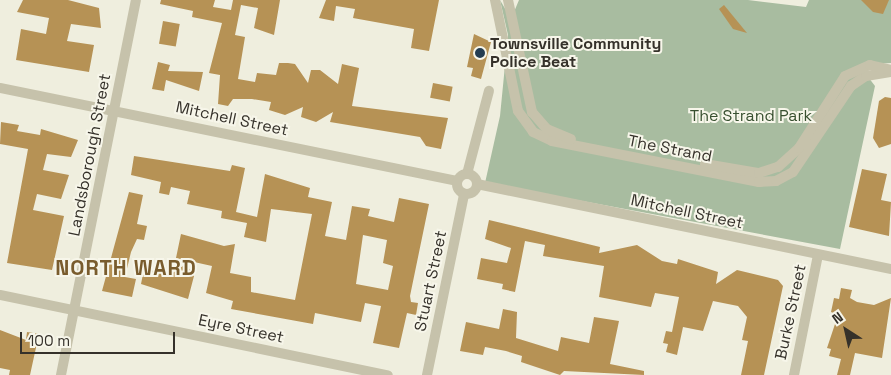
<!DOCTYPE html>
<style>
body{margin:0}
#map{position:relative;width:891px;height:375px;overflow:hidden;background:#efeede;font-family:"Space Grotesk",sans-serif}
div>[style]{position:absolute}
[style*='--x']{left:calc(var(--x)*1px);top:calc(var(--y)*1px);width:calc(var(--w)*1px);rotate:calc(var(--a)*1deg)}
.green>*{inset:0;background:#a8bca0}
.building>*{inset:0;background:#b69255;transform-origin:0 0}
.street>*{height:10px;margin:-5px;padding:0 5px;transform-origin:5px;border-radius:5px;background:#c6c2ab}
.street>.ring{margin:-5px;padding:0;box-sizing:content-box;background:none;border:10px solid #c6c2ab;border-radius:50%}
.dots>*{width:14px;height:14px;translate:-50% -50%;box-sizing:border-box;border:2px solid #f7f6ea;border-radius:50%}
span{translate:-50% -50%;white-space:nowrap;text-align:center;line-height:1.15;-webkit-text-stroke:4px #f7f6ea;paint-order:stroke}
.poi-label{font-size:16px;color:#35312a;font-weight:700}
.left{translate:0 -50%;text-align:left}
.park-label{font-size:16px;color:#385030}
.street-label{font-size:16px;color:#35312a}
.district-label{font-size:21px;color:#795c2d;font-weight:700;letter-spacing:1px}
.north{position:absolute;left:821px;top:305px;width:50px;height:50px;-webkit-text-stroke:4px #f7f6ea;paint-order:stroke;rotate:325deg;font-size:14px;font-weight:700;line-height:20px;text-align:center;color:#35312a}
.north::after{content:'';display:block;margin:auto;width:18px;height:22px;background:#35312a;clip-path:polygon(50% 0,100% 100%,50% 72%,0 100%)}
.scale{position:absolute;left:20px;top:332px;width:155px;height:22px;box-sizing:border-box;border:2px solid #35312a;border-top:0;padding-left:6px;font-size:15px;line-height:18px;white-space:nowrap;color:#35312a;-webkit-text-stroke:4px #f7f6ea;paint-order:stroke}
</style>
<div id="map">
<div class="green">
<div style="clip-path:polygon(500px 0,511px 19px,519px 0,748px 0,806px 7px,809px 0,891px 0,891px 63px,859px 65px,875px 86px,840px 249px,485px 183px,500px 116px,508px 35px)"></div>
</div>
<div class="building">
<div style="clip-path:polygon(23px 0,68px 0,99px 8px,101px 28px,71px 24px,67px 41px,94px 45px,89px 72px,16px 60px,21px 29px,46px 34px,49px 18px,17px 12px)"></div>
<div style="clip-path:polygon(161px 0,215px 0,213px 7px,231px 10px,233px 0,280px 0,274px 35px,254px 28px,258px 8px,241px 5px,235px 35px,245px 37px,238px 79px,255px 82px,257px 73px,276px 75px,279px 63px,288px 63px,295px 64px,308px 83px,311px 70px,320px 70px,338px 84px,342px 64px,359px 68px,352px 106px,448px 118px,441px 149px,426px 146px,420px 137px,330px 122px,333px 112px,316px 122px,301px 117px,303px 107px,285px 115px,269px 110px,271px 102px,252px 99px,233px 99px,228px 106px,218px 104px,220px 75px,209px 73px,222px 23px,192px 17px,193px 11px,160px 4px)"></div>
<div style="clip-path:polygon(326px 0,439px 0,429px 51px,411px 48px,414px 29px,353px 18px,355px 9px,336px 6px,334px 21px,319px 18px)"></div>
<div style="clip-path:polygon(861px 0,889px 0,883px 14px,873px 12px)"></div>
<div style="clip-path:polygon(724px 5px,747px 33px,733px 29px,719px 9px)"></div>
<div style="left:163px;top:21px;width:17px;height:23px;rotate:10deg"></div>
<div style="clip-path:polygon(474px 34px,491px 42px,481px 79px,471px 76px,473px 68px,467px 67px)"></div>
<div style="clip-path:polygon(158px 62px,170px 65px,168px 71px,203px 72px,199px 91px,166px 80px,164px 91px,152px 89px)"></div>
<div style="left:433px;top:83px;width:20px;height:15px;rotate:11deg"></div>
<div style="clip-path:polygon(885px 97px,891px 98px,891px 144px,879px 148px,873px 138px,879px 101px)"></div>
<div style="clip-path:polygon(1px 122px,19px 125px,17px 131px,40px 135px,41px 129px,78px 140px,71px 157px,47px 154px,43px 170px,69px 175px,61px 199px,37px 194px,33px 210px,64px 216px,52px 270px,7px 263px,28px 149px,0 144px)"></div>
<div style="clip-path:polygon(evenodd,134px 156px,230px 171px,232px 165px,245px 168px,236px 212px,257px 217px,265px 174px,310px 188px,308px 197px,332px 202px,325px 236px,346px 240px,352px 206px,370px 209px,368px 216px,394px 222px,399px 198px,429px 204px,410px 296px,411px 302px,418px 303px,416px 315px,407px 313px,399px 348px,373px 343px,381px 306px,365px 303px,361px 322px,315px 313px,313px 324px,231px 309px,233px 301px,206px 293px,212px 266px,176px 258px,181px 234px,224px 246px,235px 244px,230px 273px,251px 277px,251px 292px,295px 300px,312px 214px,271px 209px,266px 242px,244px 237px,247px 223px,221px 218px,222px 211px,187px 204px,190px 191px,171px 187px,169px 195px,159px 193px,161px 182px,131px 175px,134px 156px,363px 235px,387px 240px,383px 263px,393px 266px,388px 290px,356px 284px,363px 235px)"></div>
<div style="clip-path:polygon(862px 169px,887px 174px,881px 200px,891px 202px,889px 236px,849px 227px)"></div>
<div style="clip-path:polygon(129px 192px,143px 195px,137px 224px,147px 226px,144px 240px,137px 239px,131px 252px,125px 277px,136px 279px,132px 297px,102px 291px)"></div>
<div style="clip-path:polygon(489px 220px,600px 247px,599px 253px,637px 245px,662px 261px,677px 264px,678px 259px,718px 272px,716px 284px,737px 270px,778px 280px,783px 286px,764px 375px,741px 375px,748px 341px,742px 340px,747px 317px,738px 306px,713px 301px,703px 331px,683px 327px,677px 355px,666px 352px,668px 344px,663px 343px,666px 331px,672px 332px,679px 297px,655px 293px,651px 307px,599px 297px,604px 266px,543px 256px,545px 245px,525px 241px,515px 292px,502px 289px,503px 284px,477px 279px,481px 258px,507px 263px,511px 248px,485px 239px)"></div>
<div style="clip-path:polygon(186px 264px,194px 276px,188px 299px,141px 284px,144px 269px,171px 274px)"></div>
<div style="clip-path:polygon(841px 288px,852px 290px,850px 298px,857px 302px,874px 305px,891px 298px,882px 358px,855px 353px,850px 375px,837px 375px,841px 359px,829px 356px,831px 349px,827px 348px,838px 315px,831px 312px,834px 298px,839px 299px)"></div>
<div style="clip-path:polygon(503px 309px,517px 312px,516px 338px,558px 351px,561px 337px,589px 343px,594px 317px,619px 321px,610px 364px,644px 371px,644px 375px,564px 371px,560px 375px,521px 362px,522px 356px,506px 351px,485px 347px,483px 355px,460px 351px,466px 322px,499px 329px)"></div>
<div style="clip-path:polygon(0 330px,26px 340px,27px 332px,39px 334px,30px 375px,9px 375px,10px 370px,0 368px)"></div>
</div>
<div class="street">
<div style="--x:495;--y:0;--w:113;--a:78.3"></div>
<div style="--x:518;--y:111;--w:26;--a:54"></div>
<div style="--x:533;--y:132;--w:21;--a:25"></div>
<div style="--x:552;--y:141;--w:211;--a:11.2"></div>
<div style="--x:759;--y:182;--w:17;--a:-3"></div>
<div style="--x:776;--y:181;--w:19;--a:-28"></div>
<div style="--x:793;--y:172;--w:104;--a:-56"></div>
<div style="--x:851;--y:86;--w:18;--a:-34"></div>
<div style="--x:866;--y:76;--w:25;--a:-9"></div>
<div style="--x:508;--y:0;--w:115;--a:77.9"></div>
<div style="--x:532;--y:112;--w:23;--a:49"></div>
<div style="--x:547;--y:129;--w:26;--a:23"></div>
<div style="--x:0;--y:88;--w:466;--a:11.5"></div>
<div style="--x:705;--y:164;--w:55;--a:9.5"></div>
<div style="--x:759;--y:173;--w:20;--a:-18"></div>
<div style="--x:778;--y:167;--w:28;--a:-42"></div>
<div style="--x:799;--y:148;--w:85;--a:-57.4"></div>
<div style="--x:845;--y:76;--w:27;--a:-24"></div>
<div style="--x:870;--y:65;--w:22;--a:13"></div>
<div style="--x:467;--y:174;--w:86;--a:-75.2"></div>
<div class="ring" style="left:457px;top:174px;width:10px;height:10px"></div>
<div style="--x:477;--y:184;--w:423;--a:11.6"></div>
<div style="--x:0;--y:295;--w:396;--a:11.7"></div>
<div style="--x:61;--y:375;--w:382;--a:-78.7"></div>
<div style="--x:427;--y:375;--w:185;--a:-78.4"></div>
<div style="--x:794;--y:375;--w:122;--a:-78.7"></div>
</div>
<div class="dots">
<div style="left:480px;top:53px;background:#243d51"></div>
</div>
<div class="poi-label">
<span class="left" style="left:490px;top:53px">Townsville Community<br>Police Beat</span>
</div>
<div class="park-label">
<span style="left:751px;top:116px">The Strand Park</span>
</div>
<div class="street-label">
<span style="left:232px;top:119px;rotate:12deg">Mitchell Street</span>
<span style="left:670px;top:149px;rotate:11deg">The Strand</span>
<span style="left:90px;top:155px;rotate:-79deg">Landsborough Street</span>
<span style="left:687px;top:212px;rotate:12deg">Mitchell Street</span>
<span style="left:431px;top:281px;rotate:-78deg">Stuart Street</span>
<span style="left:791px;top:312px;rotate:-78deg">Burke Street</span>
<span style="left:241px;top:329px;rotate:12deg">Eyre Street</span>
</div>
<div class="district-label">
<span style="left:126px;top:268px">NORTH WARD</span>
</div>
<div class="north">N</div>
<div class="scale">100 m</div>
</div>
